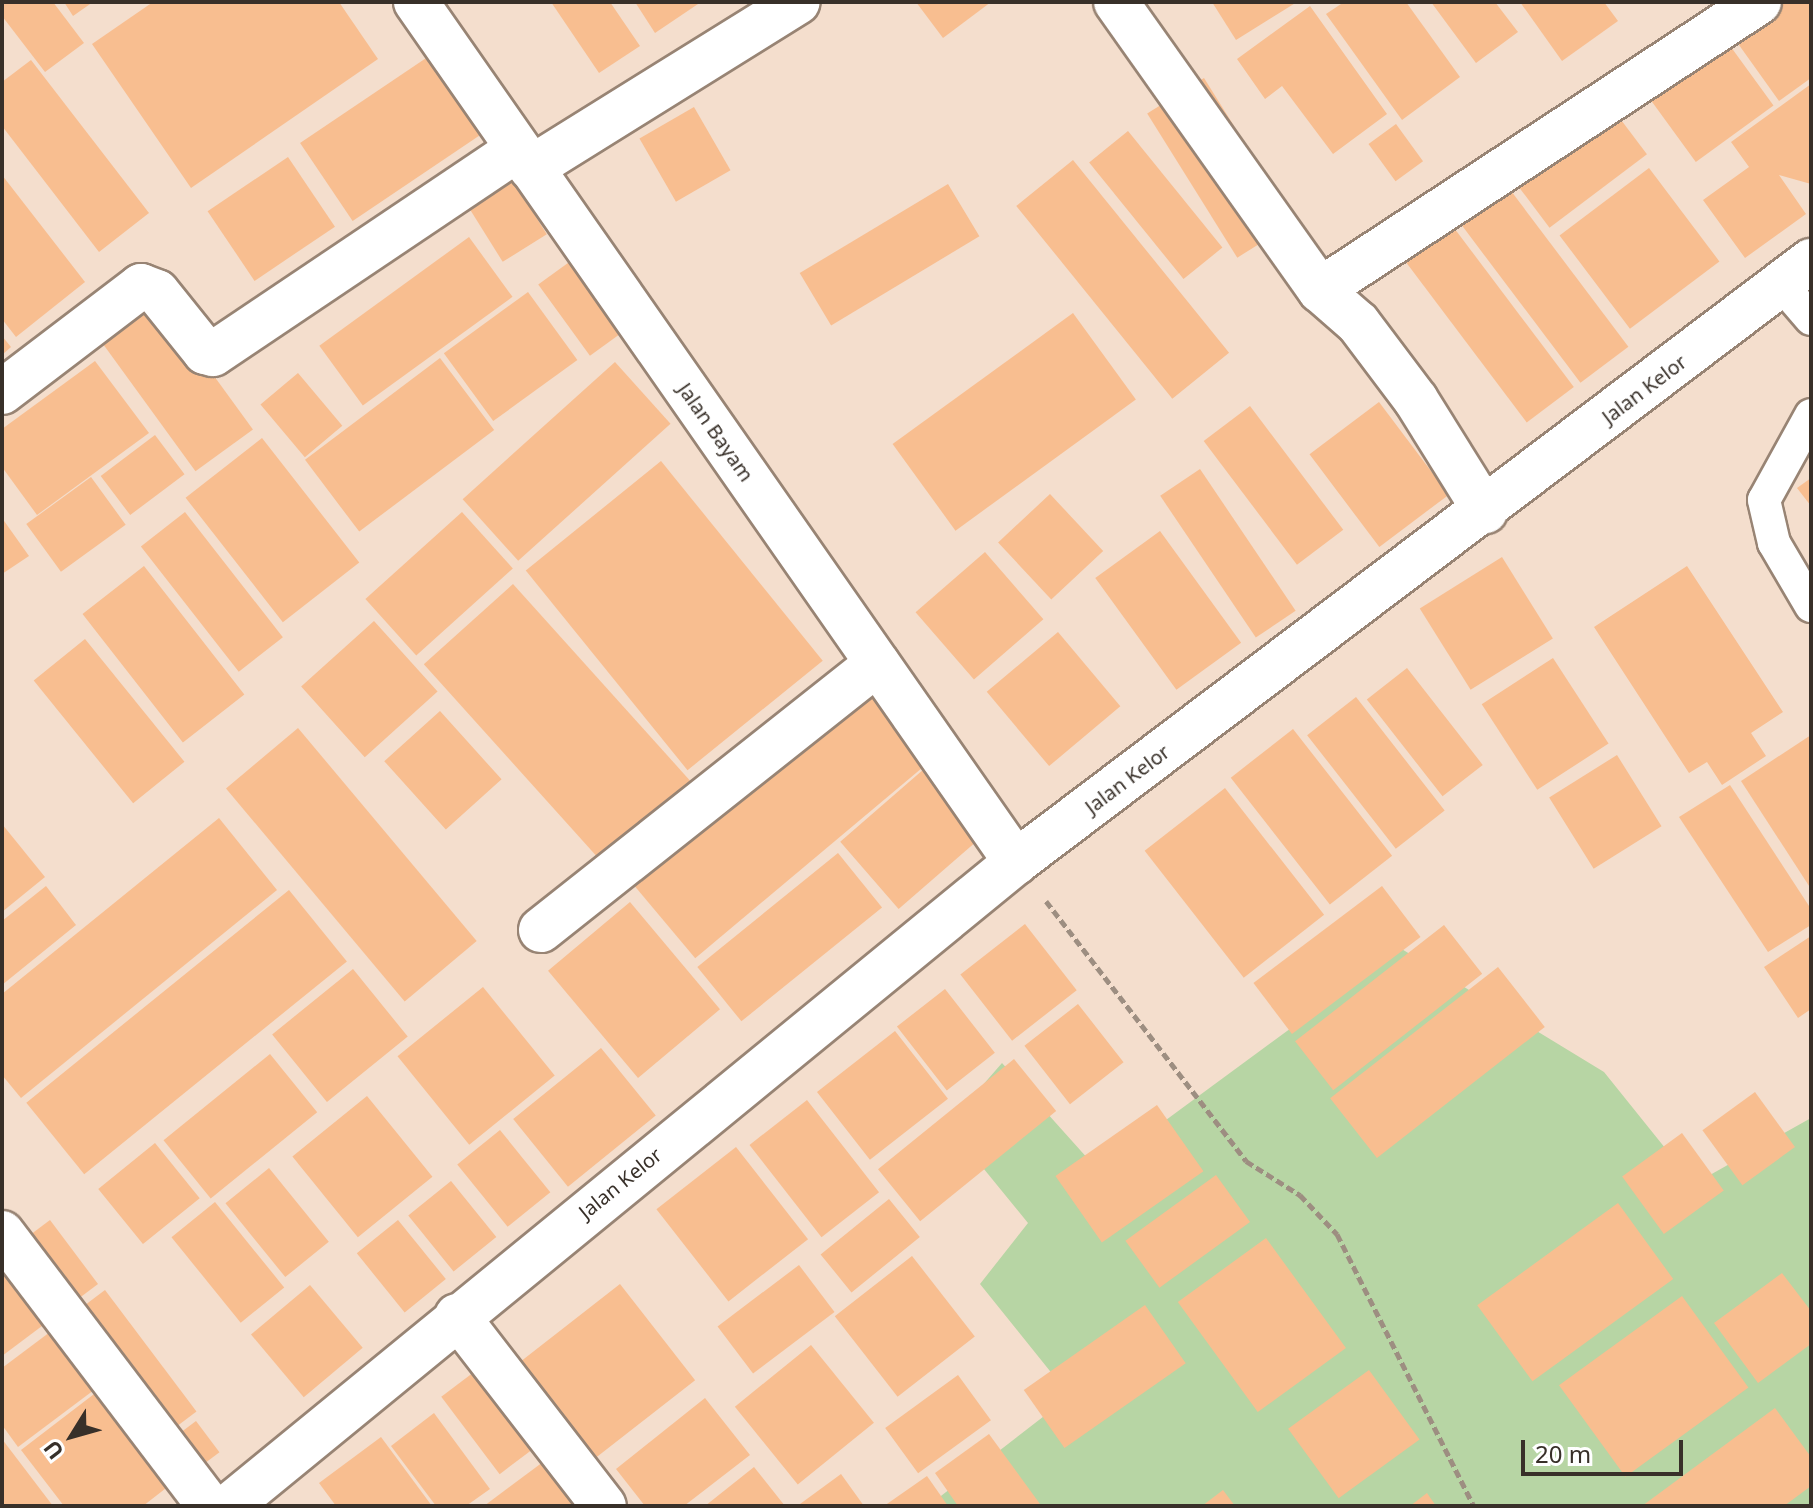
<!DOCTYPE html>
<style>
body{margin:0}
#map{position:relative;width:1813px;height:1508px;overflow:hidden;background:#f4decd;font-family:"Noto Sans",sans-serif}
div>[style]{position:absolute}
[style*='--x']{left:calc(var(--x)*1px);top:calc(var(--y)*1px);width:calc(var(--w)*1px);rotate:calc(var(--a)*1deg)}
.green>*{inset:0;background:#b7d5a4}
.building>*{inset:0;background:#f8be90;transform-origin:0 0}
.path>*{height:5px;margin-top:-2.5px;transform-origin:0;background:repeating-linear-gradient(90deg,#9d8e81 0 8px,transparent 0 12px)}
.roads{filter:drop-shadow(2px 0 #988474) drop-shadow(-2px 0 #988474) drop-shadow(0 2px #988474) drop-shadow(0 -2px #988474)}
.lane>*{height:32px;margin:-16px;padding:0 16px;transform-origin:16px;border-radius:16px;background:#fff}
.street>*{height:44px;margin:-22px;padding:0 22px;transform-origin:22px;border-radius:22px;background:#fff}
.secondary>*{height:44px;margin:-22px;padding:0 22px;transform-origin:22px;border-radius:22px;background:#fff}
span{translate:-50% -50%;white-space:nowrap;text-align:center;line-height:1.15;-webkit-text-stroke:6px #fff;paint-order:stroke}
.street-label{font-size:20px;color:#383029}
.frame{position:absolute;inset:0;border:4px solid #383029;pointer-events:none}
.north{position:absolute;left:32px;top:1396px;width:80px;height:80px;-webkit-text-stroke:6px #fff;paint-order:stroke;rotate:233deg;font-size:22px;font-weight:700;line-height:32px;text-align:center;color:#383029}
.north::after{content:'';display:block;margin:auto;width:28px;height:36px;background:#383029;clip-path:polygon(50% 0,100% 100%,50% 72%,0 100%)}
.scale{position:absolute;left:1521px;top:1440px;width:162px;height:36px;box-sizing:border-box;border:4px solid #383029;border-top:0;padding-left:10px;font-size:24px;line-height:28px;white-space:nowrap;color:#383029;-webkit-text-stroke:6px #fff;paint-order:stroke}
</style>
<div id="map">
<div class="green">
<div style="clip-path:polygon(1400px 948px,1604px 1072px,1694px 1184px,1811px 1118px,1811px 1506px,928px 1506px,1070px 1396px,980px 1284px,1028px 1223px,948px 1125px,1002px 1063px,1098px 1170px)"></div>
</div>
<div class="building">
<div style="clip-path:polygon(2px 2px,53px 2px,84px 43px,45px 72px,2px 16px)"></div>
<div style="clip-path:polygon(64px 2px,93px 2px,73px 16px)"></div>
<div style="clip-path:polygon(153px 2px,339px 2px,378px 59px,191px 188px,92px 44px)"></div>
<div style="clip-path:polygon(551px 2px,610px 2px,640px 46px,599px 73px)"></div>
<div style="clip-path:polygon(635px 2px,701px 2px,655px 33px)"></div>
<div style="clip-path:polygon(916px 2px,991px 2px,943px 38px)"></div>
<div style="clip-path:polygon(1212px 2px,1297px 2px,1236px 40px)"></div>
<div style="clip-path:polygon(1344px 2px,1406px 2px,1460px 77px,1402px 120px,1326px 14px)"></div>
<div style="clip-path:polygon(1431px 2px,1495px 2px,1518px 32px,1476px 63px)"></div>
<div style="clip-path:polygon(1520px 2px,1604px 2px,1618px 21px,1562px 61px)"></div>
<div style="clip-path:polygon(1784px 2px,1811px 2px,1811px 78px,1779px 101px,1734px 38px)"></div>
<div style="clip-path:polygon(1310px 6px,1387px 114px,1333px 154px,1282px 86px,1265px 99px,1237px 59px)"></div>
<div style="left:1720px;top:32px;width:91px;height:96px;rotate:54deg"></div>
<div style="left:441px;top:48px;width:94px;height:170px;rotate:56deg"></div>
<div style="clip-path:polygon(31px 60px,149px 213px,99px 252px,2px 126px,2px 82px)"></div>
<div style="left:1204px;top:78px;width:170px;height:67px;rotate:58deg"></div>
<div style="clip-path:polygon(1811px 84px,1811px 184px,1779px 175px,1806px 214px,1745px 258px,1703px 200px,1749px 167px,1731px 142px)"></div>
<div style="left:1600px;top:92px;width:78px;height:122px;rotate:53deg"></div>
<div style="left:694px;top:107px;width:73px;height:63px;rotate:60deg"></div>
<div style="left:1396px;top:124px;width:46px;height:34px;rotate:54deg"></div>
<div style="left:1128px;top:131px;width:150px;height:50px;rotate:51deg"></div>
<div style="left:288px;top:157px;width:84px;height:97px;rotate:56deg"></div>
<div style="left:1073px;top:160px;width:248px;height:73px;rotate:51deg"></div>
<div style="left:1649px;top:168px;width:117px;height:112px;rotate:53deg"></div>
<div style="left:506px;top:169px;width:77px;height:52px;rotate:58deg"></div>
<div style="clip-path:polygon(2px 175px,85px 282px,16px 337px,2px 319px)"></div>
<div style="left:1499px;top:175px;width:215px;height:60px;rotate:53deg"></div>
<div style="left:948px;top:184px;width:61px;height:173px;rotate:59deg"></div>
<div style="left:1436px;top:204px;width:229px;height:59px;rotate:53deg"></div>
<div style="left:469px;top:237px;width:74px;height:185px;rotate:54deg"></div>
<div style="left:590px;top:247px;width:88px;height:64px;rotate:54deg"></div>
<div style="left:153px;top:292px;width:170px;height:71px;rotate:54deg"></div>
<div style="left:528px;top:292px;width:84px;height:104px;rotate:54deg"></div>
<div style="left:1073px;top:313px;width:107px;height:223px;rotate:54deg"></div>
<div style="clip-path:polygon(2px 336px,11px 347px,2px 355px)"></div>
<div style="left:440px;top:358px;width:90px;height:169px;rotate:53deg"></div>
<div style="clip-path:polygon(95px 361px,149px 433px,37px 515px,2px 467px,2px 429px)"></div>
<div style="left:615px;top:362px;width:83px;height:205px;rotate:48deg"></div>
<div style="left:298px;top:373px;width:69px;height:49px;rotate:50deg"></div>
<div style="left:1379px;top:402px;width:116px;height:87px;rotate:53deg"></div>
<div style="left:1250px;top:406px;width:155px;height:58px;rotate:53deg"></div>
<div style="left:155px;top:435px;width:49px;height:68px;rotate:53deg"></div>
<div style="left:262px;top:438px;width:158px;height:97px;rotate:52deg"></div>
<div style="left:661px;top:461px;width:257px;height:174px;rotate:51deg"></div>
<div style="left:1200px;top:469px;width:171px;height:48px;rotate:56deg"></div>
<div style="left:91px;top:477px;width:59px;height:80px;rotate:54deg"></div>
<div style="clip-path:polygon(1811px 478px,1811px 506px,1797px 488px)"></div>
<div style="left:1050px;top:494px;width:78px;height:71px;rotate:47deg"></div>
<div style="left:185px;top:512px;width:159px;height:56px;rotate:52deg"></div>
<div style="left:462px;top:512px;width:76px;height:130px;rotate:48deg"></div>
<div style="clip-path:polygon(2px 518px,29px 556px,2px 574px)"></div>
<div style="left:1160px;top:531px;width:138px;height:80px;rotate:54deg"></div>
<div style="left:985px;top:552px;width:89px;height:92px;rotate:49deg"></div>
<div style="left:1502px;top:557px;width:96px;height:97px;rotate:58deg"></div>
<div style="left:144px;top:566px;width:163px;height:78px;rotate:52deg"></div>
<div style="clip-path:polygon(1687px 566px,1783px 712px,1751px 733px,1766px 756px,1722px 785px,1707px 762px,1689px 773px,1594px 627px)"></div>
<div style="left:513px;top:584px;width:268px;height:120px;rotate:48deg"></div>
<div style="left:374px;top:621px;width:95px;height:98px;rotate:48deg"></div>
<div style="left:1058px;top:632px;width:97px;height:93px;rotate:50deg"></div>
<div style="left:85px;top:639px;width:158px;height:66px;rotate:51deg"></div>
<div style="left:1553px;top:658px;width:102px;height:85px;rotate:57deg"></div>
<div style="left:1407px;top:668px;width:123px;height:51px;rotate:52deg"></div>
<div style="left:883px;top:678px;width:94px;height:324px;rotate:50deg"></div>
<div style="left:1356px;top:697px;width:144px;height:62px;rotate:52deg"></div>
<div style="left:440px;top:711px;width:92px;height:75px;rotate:48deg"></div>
<div style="left:298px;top:728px;width:278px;height:94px;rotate:50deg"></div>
<div style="left:1293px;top:729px;width:161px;height:79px;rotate:52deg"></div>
<div style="clip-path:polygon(1811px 735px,1811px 889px,1741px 781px)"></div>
<div style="left:1617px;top:755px;width:84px;height:80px;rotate:58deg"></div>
<div style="left:924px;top:769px;width:89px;height:111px;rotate:49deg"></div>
<div style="clip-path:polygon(1730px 785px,1811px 909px,1811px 925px,1768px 952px,1679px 817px)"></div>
<div style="left:1225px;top:788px;width:161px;height:102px;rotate:52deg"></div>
<div style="clip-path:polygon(219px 818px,277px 890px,21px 1098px,2px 1075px,2px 994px)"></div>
<div style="clip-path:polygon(2px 824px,45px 877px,2px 912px)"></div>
<div style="left:838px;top:853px;width:70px;height:181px;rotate:51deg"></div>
<div style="clip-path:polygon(46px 886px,76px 925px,2px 985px,2px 921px)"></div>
<div style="left:1382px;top:886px;width:64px;height:161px;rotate:53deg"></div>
<div style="left:289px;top:890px;width:92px;height:338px;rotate:51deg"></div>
<div style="left:630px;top:902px;width:140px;height:107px;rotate:50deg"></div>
<div style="left:1025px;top:924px;width:84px;height:82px;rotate:52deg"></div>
<div style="left:1444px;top:925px;width:62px;height:189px;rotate:52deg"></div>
<div style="clip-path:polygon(1811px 936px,1811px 1009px,1798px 1018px,1764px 967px)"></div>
<div style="left:1498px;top:967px;width:76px;height:213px;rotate:52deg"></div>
<div style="left:353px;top:969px;width:87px;height:104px;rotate:51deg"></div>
<div style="left:483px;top:987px;width:114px;height:110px;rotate:51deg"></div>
<div style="left:945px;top:989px;width:81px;height:61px;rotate:52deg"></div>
<div style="left:1078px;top:1004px;width:74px;height:68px;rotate:52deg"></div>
<div style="left:895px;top:1031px;width:86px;height:99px;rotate:52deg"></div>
<div style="left:601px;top:1048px;width:87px;height:113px;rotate:51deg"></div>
<div style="left:270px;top:1054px;width:75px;height:137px;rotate:51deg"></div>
<div style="left:1014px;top:1059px;width:67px;height:175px;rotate:51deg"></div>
<div style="left:1755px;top:1092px;width:68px;height:65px;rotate:54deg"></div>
<div style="left:367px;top:1096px;width:104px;height:96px;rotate:51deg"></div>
<div style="left:807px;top:1100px;width:117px;height:73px;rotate:52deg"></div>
<div style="left:1157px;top:1105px;width:81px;height:124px;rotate:55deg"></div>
<div style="left:500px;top:1130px;width:80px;height:55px;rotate:51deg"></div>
<div style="left:1682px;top:1133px;width:71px;height:74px;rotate:54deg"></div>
<div style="left:155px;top:1143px;width:71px;height:73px;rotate:51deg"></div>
<div style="left:736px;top:1147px;width:117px;height:101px;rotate:52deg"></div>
<div style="left:269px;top:1168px;width:95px;height:56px;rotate:51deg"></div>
<div style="left:1216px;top:1175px;width:58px;height:112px;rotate:54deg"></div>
<div style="left:451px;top:1181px;width:72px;height:55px;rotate:51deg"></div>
<div style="left:889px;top:1199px;width:49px;height:88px;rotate:51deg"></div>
<div style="left:215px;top:1202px;width:110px;height:56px;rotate:51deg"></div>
<div style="left:1618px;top:1203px;width:94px;height:174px;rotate:54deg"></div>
<div style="clip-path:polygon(50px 1220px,98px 1284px,2px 1356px,2px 1256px)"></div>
<div style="left:398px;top:1220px;width:76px;height:53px;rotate:51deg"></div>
<div style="left:1266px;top:1238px;width:136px;height:109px;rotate:54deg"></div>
<div style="left:912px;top:1256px;width:102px;height:98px;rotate:52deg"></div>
<div style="left:799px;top:1265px;width:59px;height:102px;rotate:53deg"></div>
<div style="clip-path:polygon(1782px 1273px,1811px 1311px,1811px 1344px,1758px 1383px,1714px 1323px)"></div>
<div style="left:620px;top:1284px;width:122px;height:135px;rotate:52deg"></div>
<div style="left:310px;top:1285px;width:82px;height:77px;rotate:50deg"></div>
<div style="left:105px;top:1290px;width:152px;height:52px;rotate:53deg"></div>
<div style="left:1682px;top:1296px;width:113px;height:152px;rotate:54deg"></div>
<div style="left:1145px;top:1305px;width:71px;height:148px;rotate:55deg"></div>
<div style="clip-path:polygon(62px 1323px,106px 1381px,18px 1447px,2px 1425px,2px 1368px)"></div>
<div style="left:811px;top:1345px;width:100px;height:98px;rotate:51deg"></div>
<div style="left:482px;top:1366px;width:97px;height:51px;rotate:53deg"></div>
<div style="left:1369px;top:1370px;width:86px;height:100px;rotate:54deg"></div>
<div style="left:958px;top:1375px;width:56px;height:90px;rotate:54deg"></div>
<div style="clip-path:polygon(98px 1391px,170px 1485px,143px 1506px,64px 1506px,21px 1450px)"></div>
<div style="clip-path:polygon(705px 1398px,750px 1455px,684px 1506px,645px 1506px,616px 1469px)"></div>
<div style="clip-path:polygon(1775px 1408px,1811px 1457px,1811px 1486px,1784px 1506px,1642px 1506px)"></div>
<div style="clip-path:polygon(434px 1413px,490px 1489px,466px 1506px,436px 1506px,391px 1446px)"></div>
<div style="left:196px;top:1421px;width:39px;height:45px;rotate:53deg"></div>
<div style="clip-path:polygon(989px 1434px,1040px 1504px,1037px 1506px,958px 1506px,935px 1473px)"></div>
<div style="clip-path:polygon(381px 1437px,432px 1506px,336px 1506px,319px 1483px)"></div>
<div style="clip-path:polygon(2px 1439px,53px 1506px,2px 1506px)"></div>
<div style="clip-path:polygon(543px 1462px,577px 1506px,484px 1506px)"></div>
<div style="clip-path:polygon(754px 1467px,785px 1506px,705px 1506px)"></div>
<div style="clip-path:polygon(841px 1474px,864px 1506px,801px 1506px,800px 1504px)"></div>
<div style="clip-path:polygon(927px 1476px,948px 1506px,884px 1506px)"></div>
<div style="clip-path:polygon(1223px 1490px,1235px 1506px,1202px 1506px)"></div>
<div style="clip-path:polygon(1427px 1493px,1436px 1506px,1410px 1506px)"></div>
</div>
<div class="path">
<div style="--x:1046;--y:901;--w:328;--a:52.4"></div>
<div style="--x:1246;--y:1161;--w:64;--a:32.2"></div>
<div style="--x:1300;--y:1195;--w:54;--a:46.5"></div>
<div style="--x:1337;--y:1234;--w:305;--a:63.3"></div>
</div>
<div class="roads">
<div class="lane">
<div style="--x:1781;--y:284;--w:46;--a:49.4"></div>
<div style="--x:1811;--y:415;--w:97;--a:118.9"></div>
<div style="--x:1764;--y:500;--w:44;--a:76.9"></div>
<div style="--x:1774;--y:543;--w:73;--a:59.6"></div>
</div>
<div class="street">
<div style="--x:416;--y:2;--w:1049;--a:55.1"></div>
<div style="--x:1116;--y:2;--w:353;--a:54.7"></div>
<div style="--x:1320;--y:290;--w:50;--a:41"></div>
<div style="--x:1358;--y:323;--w:96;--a:53"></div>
<div style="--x:1416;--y:400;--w:131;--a:58.1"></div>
<div style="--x:531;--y:168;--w:314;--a:-31.9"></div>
<div style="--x:1320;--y:290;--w:525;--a:-33.27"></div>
<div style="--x:2;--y:392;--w:175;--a:-37.3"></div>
<div style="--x:141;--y:286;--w:17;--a:21"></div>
<div style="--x:157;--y:292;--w:77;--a:51.3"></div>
<div style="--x:205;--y:352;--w:8;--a:14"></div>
<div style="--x:213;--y:354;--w:367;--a:-33.9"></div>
<div style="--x:541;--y:930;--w:429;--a:-38.4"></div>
<div style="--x:2;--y:1233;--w:343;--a:52.8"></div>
<div style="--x:457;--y:1316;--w:240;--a:52.3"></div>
</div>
<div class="secondary">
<div style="--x:229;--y:1506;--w:1017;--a:-39.29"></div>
<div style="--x:1016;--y:862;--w:997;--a:-37.09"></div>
</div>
</div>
<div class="street-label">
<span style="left:1644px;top:389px;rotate:-37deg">Jalan Kelor</span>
<span style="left:716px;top:432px;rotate:55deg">Jalan Bayam</span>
<span style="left:1127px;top:779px;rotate:-37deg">Jalan Kelor</span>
<span style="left:620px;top:1183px;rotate:-39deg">Jalan Kelor</span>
</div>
<div class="frame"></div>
<div class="north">U</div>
<div class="scale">20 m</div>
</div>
